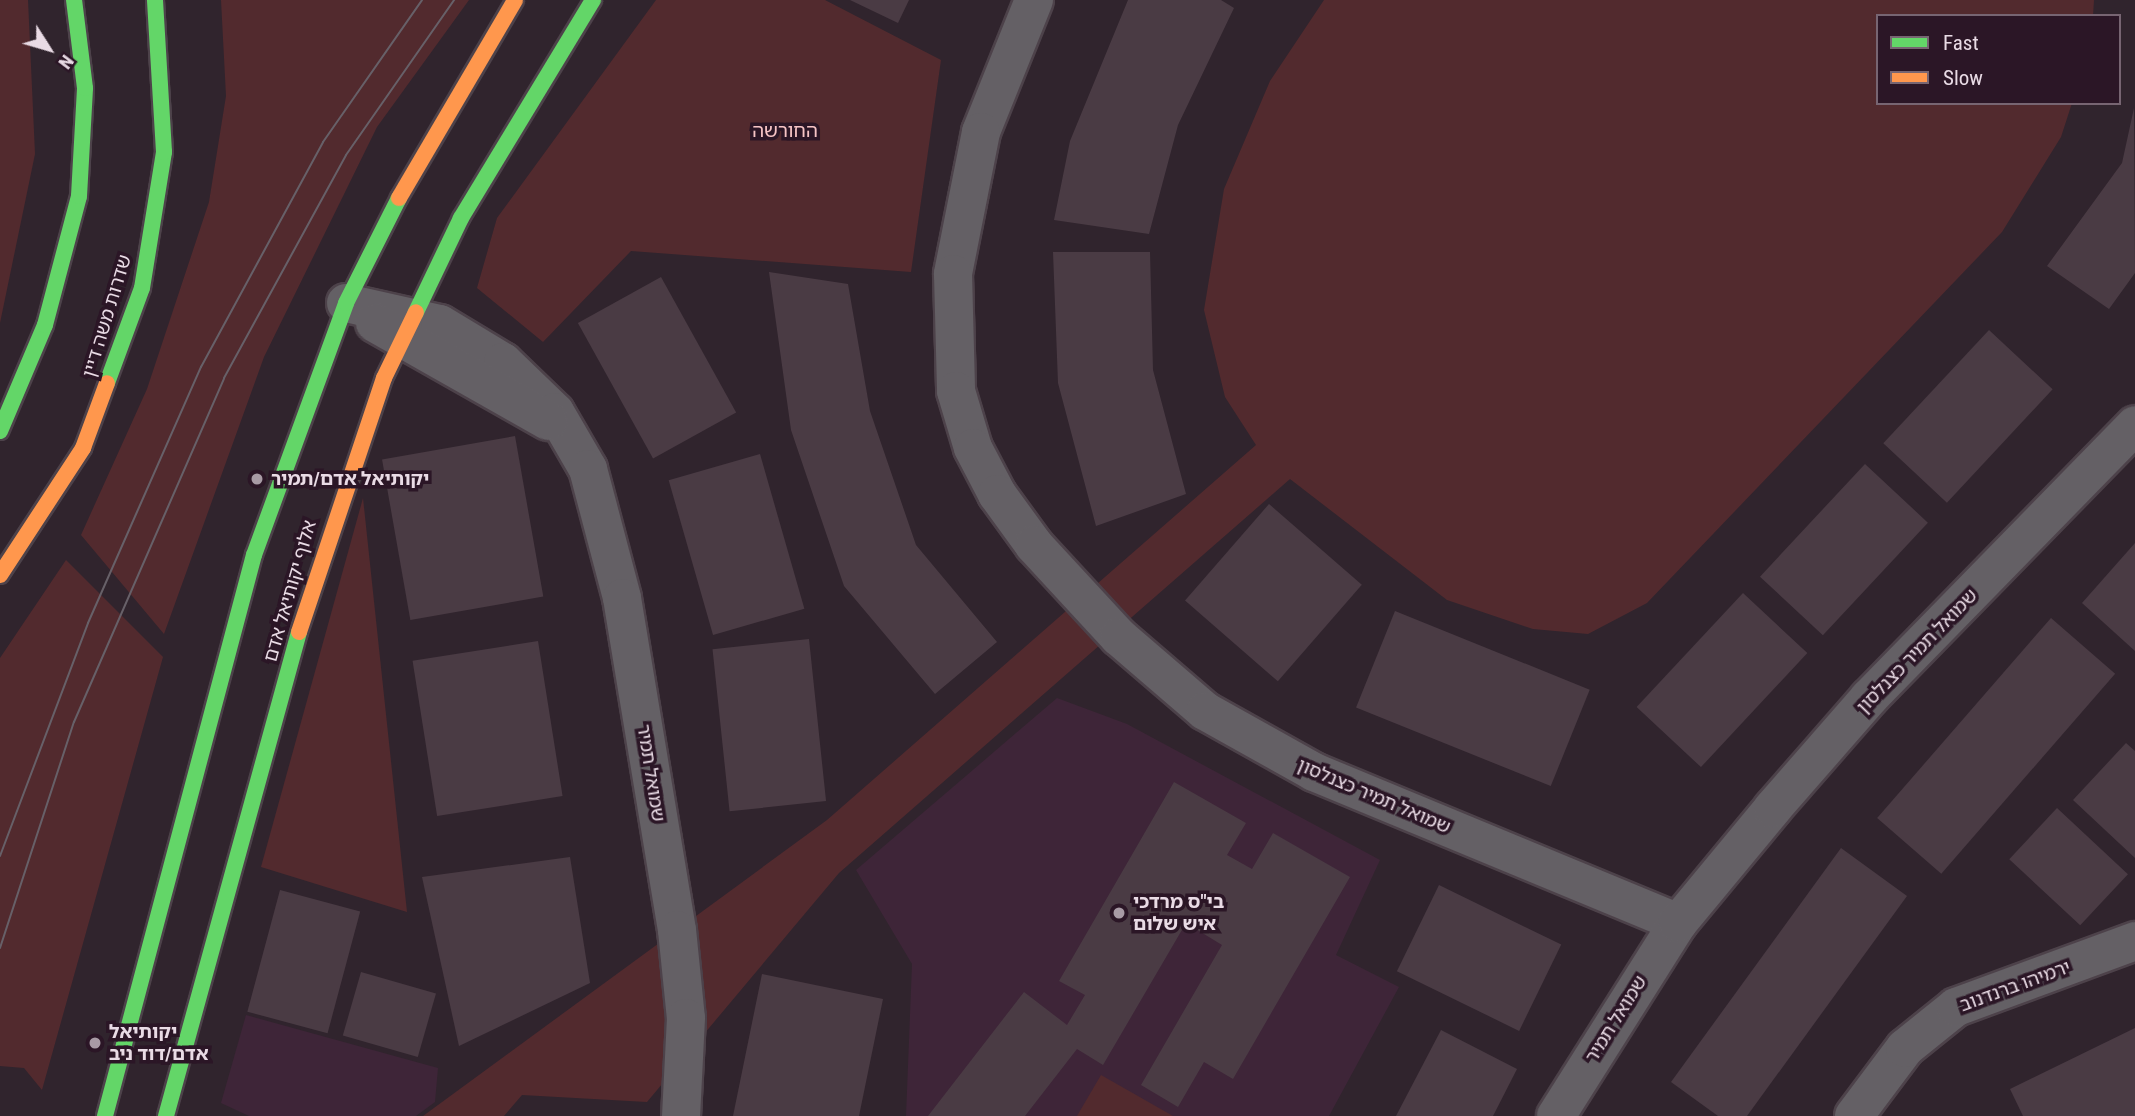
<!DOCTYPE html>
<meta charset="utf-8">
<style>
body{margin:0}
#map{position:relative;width:2135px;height:1116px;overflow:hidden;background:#30242d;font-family:"Roboto Condensed","Noto Sans Hebrew",sans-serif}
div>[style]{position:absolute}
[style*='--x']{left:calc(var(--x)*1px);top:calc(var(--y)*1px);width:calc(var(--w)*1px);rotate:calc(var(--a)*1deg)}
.built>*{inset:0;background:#3e2538}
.green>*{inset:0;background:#522a2e}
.building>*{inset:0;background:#4a3b44;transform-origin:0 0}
.roads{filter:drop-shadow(2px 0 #4d424a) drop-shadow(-2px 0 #4d424a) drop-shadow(0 2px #4d424a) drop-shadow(0 -2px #4d424a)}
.street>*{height:38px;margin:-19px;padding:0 19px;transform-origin:19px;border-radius:19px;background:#646065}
.fast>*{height:16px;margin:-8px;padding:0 8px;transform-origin:8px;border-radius:8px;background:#63d668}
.slow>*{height:16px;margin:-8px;padding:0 8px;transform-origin:8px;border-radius:8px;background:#ff974d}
.tram>*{height:2px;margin:-1px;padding:0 1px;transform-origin:1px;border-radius:1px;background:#676068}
.dots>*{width:19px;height:19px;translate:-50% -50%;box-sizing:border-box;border:4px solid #2b1626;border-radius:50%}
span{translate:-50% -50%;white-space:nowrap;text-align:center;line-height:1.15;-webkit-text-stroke:7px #2b1626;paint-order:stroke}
.park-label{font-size:19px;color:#f6c4c5}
.street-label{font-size:19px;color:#e9dbe5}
.poi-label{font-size:19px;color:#e9dbe5;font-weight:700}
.left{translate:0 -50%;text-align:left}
.legend{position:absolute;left:1876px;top:14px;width:245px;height:91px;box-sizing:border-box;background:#2b1626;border:2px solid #776572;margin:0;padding:9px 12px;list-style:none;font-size:21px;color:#e9dbe5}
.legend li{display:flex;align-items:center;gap:14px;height:35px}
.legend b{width:35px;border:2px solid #776572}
.north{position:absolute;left:14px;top:14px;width:70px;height:70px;-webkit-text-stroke:5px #2b1626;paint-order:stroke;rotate:127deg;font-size:19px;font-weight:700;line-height:28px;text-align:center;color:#e9dbe5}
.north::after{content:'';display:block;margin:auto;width:24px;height:32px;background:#e9dbe5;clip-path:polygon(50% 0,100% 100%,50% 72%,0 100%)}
</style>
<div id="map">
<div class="built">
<div style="clip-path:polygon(1057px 698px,1127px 724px,1380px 860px,1336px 955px,1399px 987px,1329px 1116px,906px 1116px,912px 964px,856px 870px)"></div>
<div style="clip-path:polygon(246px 1015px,438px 1068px,435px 1102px,416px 1116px,249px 1116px,221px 1103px)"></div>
</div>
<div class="green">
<div style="clip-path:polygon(0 0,28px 0,35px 154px,0 323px)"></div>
<div style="clip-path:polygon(221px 0,469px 0,377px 127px,264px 357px,164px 634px,81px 535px,147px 389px,209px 202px,226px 96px)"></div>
<div style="clip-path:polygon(656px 0,825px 0,941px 60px,911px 272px,631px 251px,543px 342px,477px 288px,497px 218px)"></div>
<div style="clip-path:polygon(1324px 0,2094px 0,2093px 16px,1878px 16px,1878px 103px,2072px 103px,2061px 137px,2002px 232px,1647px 603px,1588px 634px,1533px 629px,1447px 600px,1290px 479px,839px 873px,647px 1102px,522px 1095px,504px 1116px,423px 1116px,827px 820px,1256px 445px,1225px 397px,1204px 310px,1224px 189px,1270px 81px)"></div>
<div style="clip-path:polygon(363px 498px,407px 912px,261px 867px)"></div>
<div style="clip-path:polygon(66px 560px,163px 657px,42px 1090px,24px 1068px,0 1066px,0 658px)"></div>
<div style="clip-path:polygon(1101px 1075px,1173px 1116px,1077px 1116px)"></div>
</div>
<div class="building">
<div style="clip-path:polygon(850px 0,909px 0,898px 23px)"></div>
<div style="clip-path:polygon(1128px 0,1221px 0,1234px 8px,1178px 125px,1149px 234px,1054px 220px,1070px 141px)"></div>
<div style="clip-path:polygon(2134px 108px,2135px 273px,2109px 309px,2047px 266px,2122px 163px)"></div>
<div style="clip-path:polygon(1053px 252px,1150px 252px,1153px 370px,1186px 494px,1096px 526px,1058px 383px)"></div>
<div style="clip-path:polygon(769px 272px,848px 284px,870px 411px,916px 545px,997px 642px,935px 694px,844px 586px,791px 430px)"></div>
<div style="left:661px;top:277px;width:155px;height:95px;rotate:61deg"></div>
<div style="left:1989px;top:330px;width:87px;height:155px;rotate:43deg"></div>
<div style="left:515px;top:436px;width:163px;height:135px;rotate:80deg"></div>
<div style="left:760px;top:454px;width:161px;height:95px;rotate:74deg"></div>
<div style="left:1865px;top:464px;width:86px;height:154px;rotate:43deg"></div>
<div style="left:1269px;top:504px;width:123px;height:128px;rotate:41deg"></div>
<div style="clip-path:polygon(2135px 543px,2135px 651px,2082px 603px)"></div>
<div style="left:1743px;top:593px;width:88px;height:156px;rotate:43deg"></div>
<div style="left:1395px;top:611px;width:210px;height:104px;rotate:22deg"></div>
<div style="left:2051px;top:618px;width:85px;height:265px;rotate:41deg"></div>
<div style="left:809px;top:639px;width:163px;height:97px;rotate:84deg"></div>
<div style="left:538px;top:641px;width:157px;height:127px;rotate:81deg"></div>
<div style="clip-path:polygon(2126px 743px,2135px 751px,2135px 858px,2073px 800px)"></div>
<div style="clip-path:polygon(1174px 782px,1246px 823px,1227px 855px,1252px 869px,1273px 833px,1350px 877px,1233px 1079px,1204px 1062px,1178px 1107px,1141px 1085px,1222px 945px,1186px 923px,1103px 1065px,1077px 1049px,1025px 1116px,928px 1116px,1024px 992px,1067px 1025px,1085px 995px,1059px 981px)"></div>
<div style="left:2057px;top:808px;width:97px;height:70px;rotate:43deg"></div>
<div style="clip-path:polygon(1841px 848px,1907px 896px,1747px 1116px,1718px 1116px,1671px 1082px)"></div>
<div style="clip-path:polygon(570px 857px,590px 983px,459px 1046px,422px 877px)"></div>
<div style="left:1439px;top:885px;width:136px;height:96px;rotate:26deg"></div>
<div style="left:280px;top:890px;width:83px;height:126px;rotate:15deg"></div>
<div style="left:361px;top:972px;width:78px;height:66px;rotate:16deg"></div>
<div style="clip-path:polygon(762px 974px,883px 999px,859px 1116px,733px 1116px)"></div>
<div style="clip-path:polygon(2135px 1028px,2135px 1116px,2023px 1116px,2010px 1089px)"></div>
<div style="clip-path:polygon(1441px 1030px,1517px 1069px,1493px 1116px,1396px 1116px)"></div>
</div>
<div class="roads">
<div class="street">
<div style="--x:1034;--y:0;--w:142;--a:111.9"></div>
<div style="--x:981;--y:132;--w:145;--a:101.2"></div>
<div style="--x:953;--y:274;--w:117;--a:88.5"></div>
<div style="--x:956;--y:391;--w:59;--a:73.4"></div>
<div style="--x:973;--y:448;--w:52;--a:62.4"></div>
<div style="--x:997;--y:494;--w:63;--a:54"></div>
<div style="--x:1034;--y:545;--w:125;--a:47.3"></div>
<div style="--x:1119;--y:637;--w:113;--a:40.7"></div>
<div style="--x:1205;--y:711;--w:125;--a:29.2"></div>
<div style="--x:1314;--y:772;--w:394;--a:22.5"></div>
<div style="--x:346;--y:303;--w:96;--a:12.6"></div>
<div style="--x:440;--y:324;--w:74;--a:31.1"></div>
<div style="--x:503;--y:362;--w:72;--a:43.9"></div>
<div style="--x:555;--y:412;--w:66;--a:59.9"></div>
<div style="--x:588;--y:469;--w:133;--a:75.2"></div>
<div style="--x:622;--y:598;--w:337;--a:80.6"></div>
<div style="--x:677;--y:930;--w:88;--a:84.2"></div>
<div style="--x:686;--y:1018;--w:98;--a:92.9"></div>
<div style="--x:375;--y:323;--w:199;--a:29.5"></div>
<div style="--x:1556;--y:1116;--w:228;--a:-57.7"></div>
<div style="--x:1678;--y:923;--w:149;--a:-50.4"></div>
<div style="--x:1773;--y:808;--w:146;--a:-48.9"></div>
<div style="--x:1869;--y:698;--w:381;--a:-45.7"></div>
<div style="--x:1854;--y:1116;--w:85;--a:-53.1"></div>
<div style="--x:1905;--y:1048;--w:65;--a:-38.8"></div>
<div style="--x:1956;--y:1007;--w:191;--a:-20.2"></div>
</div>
<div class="fast">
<div style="--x:416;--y:312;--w:104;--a:-64.4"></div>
<div style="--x:461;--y:218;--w:255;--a:-58.8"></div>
<div style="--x:107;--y:383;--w:101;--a:-69.8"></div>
<div style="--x:142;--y:288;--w:138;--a:-80.8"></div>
<div style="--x:164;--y:152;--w:152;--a:-93.4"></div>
<div style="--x:0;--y:431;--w:115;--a:-67"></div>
<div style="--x:45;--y:325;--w:133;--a:-75.2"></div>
<div style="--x:79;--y:196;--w:108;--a:-86.8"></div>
<div style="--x:85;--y:88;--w:89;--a:-97.1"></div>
<div style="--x:105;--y:1116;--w:580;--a:-75.13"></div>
<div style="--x:254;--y:555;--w:268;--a:-69.9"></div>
<div style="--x:346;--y:303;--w:118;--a:-63.2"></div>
<div style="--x:166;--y:1116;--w:502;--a:-74.63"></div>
</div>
<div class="slow">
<div style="--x:399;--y:198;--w:229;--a:-59.6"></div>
<div style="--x:0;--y:575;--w:152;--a:-56.8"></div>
<div style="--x:83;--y:448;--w:69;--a:-69.7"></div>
<div style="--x:299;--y:632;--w:268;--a:-71.5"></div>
<div style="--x:384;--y:378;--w:73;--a:-64.1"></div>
</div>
</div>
<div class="tram">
<div style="--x:0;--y:856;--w:249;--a:-69.3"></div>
<div style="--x:88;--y:623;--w:280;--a:-66.2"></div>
<div style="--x:201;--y:367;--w:256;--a:-61.5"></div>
<div style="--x:323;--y:142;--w:173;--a:-55.1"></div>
<div style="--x:0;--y:948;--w:238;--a:-71.9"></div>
<div style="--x:74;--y:722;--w:375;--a:-66.4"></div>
<div style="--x:224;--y:378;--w:254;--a:-61.3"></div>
<div style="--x:346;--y:155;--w:189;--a:-55.1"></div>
</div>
<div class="dots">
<div style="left:257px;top:479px;background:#a89ba5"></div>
<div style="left:1119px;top:913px;background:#a89ba5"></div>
<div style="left:95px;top:1043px;background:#a89ba5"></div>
</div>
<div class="park-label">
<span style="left:785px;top:131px">החורשה</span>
</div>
<div class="street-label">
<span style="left:107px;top:316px;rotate:-73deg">שדרות משה דיין</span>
<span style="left:290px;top:591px;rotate:-74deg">אלוף יקותיאל אדם</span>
<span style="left:1917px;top:651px;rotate:-46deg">שמואל תמיר כצנלסון</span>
<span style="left:651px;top:773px;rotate:81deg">שמואל תמיר</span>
<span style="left:1374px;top:796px;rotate:23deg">שמואל תמיר כצנלסון</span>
<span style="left:2015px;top:986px;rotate:-20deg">ירמיהו ברנדנוב</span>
<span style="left:1616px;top:1019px;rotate:-58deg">שמואל תמיר</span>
</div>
<div class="poi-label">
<span class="left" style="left:271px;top:479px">יקותיאל אדם/תמיר</span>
<span class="left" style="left:1133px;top:913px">בי"ס מרדכי<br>איש שלום</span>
<span class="left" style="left:109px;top:1043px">יקותיאל<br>אדם/דוד ניב</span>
</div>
<ul class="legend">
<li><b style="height:9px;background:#63d668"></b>Fast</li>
<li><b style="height:9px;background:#ff974d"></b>Slow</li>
</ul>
<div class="north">N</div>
</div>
